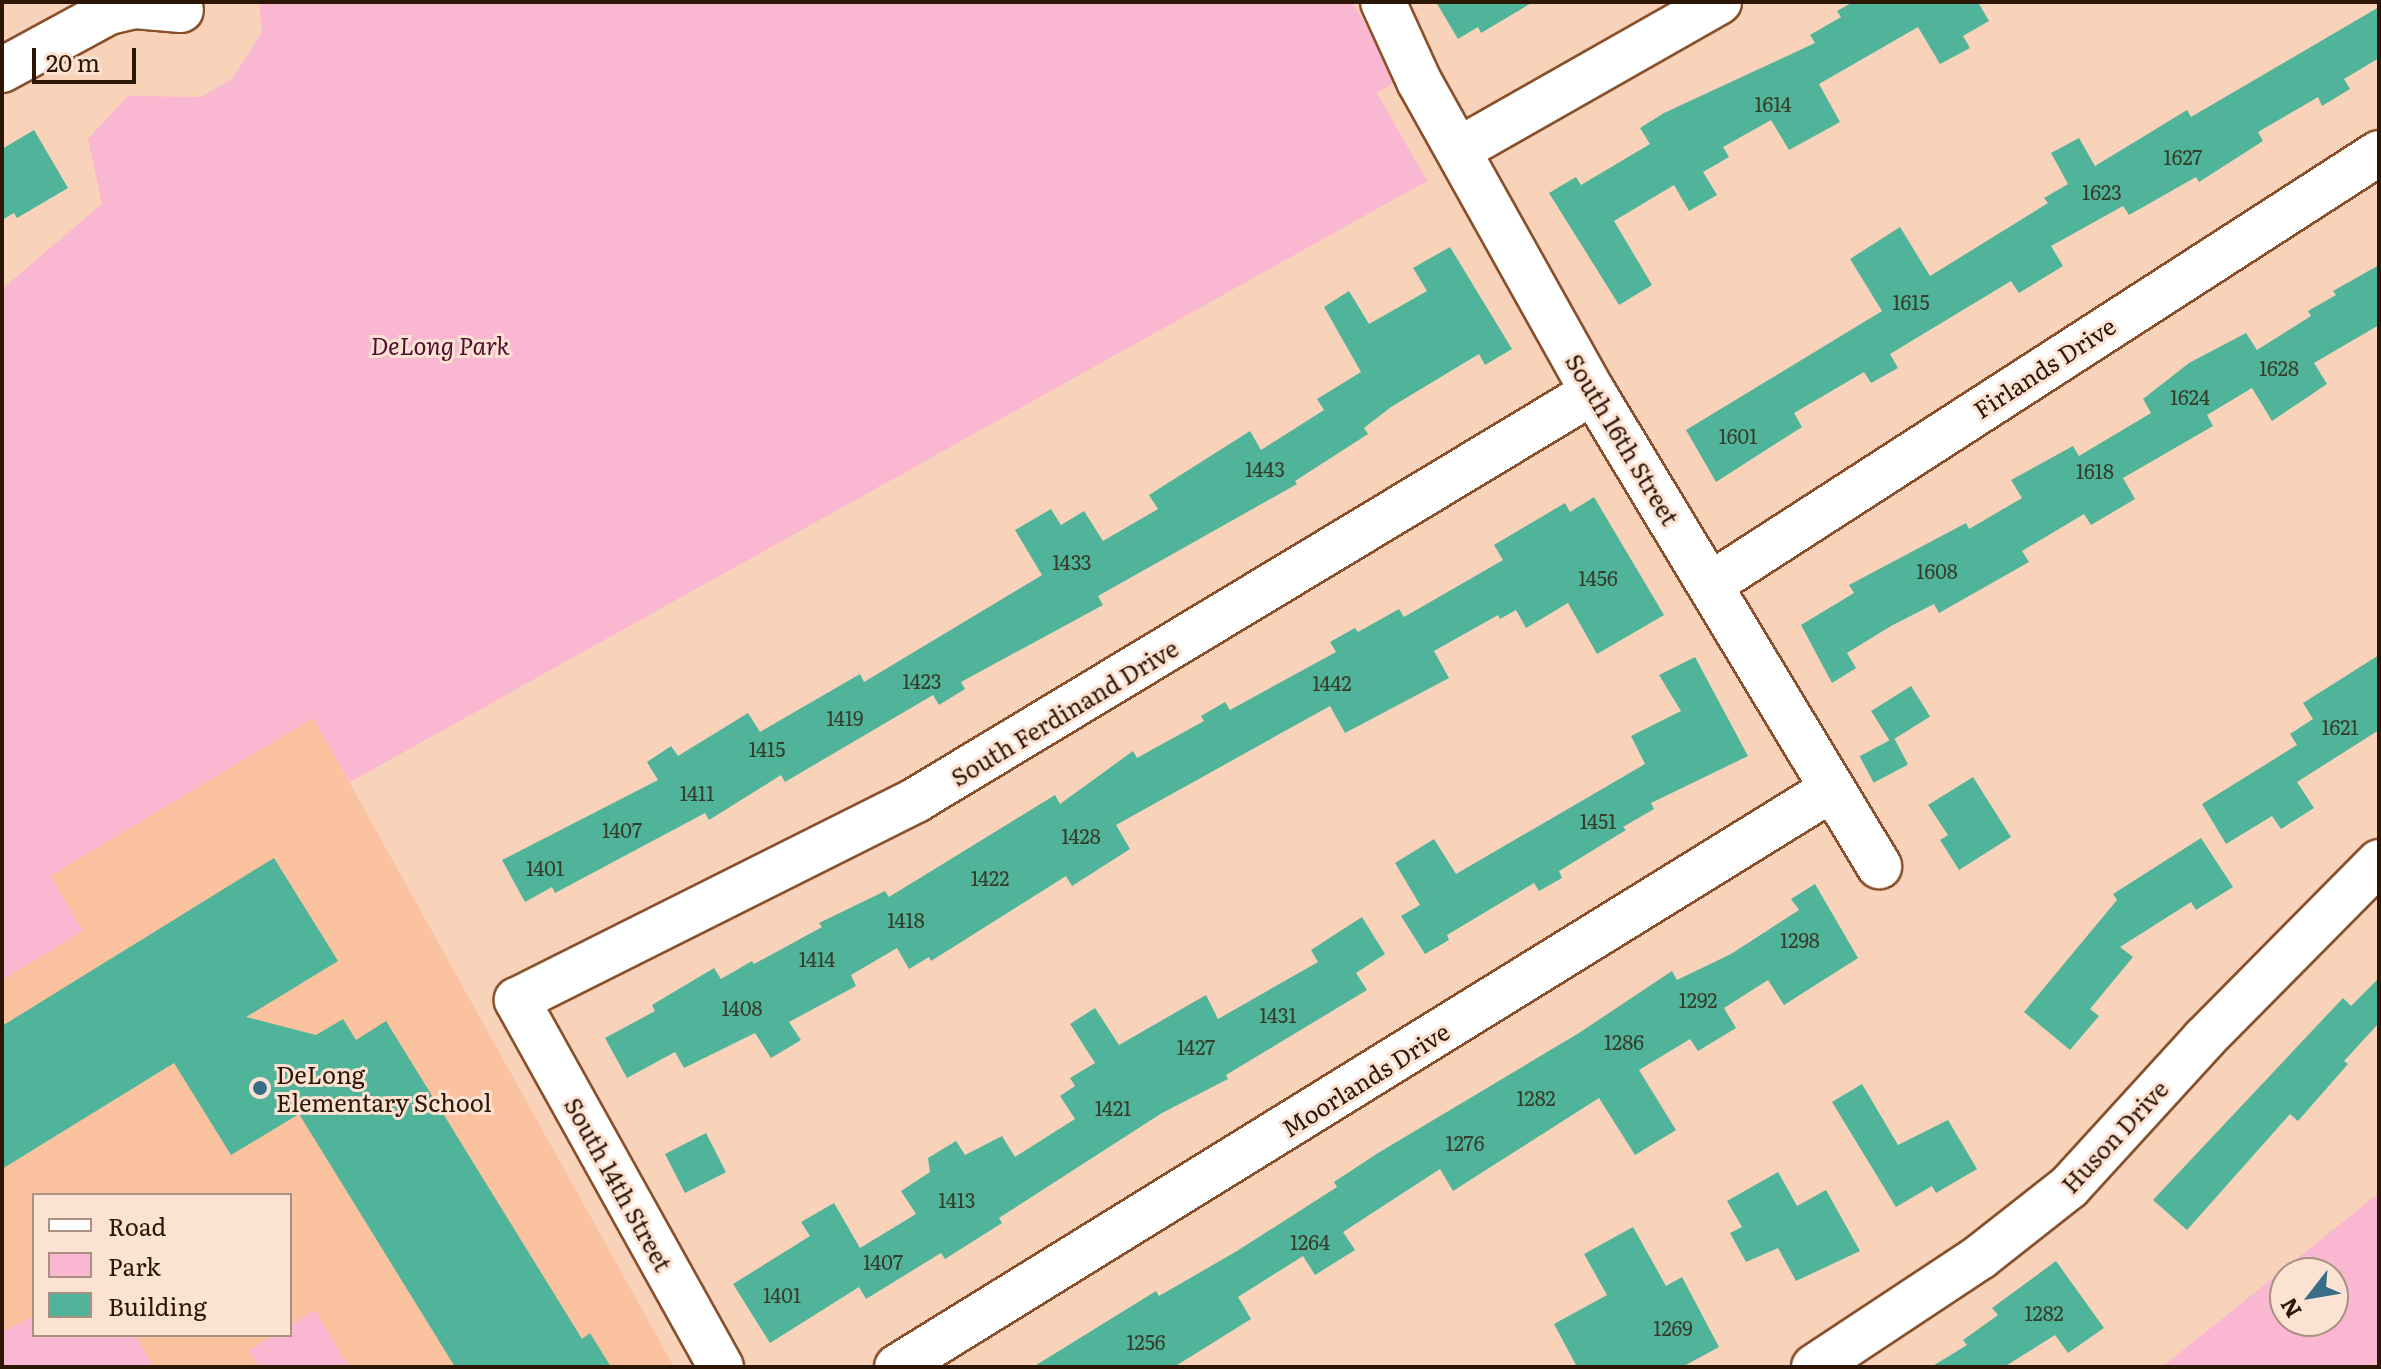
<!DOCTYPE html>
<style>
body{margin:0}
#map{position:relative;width:2381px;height:1369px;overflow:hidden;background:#f9d2ba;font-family:Literata,serif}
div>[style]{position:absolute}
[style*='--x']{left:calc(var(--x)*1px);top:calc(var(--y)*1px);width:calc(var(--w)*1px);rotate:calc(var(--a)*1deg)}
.built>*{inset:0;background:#fbc29f}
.green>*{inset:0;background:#f9b7d1}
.building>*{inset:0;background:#50b49a;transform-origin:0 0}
.roads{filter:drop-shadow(2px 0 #88512b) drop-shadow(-2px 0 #88512b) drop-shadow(0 2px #88512b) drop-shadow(0 -2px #88512b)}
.minor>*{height:44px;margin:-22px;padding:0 22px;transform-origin:22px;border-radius:22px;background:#fff}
.dots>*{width:22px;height:22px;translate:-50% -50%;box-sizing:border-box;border:4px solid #fce2d2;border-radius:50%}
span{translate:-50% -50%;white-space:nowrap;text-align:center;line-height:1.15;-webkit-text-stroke:6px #fce2d2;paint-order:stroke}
.number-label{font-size:20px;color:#363e2b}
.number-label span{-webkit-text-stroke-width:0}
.park-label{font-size:24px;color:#510c31;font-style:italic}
.street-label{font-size:24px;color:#2d1606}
.poi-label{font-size:24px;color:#2d1606}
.left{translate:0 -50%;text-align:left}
.frame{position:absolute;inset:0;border:4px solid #2d1606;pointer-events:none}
.legend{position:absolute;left:32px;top:1193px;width:260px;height:144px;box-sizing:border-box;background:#fce2d2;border:2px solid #a99080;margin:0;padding:10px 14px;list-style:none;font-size:24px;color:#2d1606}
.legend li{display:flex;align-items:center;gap:16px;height:40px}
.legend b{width:40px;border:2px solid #a99080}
.north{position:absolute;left:2269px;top:1257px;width:80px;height:80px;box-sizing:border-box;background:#fce2d2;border:2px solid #a99080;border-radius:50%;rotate:239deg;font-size:22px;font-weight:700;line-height:32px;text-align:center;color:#2d1606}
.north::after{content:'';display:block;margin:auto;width:28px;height:36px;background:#386e8a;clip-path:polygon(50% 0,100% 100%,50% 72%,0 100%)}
.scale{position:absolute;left:32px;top:48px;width:104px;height:36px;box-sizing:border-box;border:4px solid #2d1606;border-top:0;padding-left:10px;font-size:24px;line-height:28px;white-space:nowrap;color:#2d1606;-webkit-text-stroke:6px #fce2d2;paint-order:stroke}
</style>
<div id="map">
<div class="built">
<div style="clip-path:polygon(evenodd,313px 717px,674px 1367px,2px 1367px,2px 980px,83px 931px,49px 876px,313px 717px,34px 1195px,290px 1195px,290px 1335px,34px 1335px,34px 1195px)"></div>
</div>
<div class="green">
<div style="clip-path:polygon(259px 2px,1352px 2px,1398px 80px,1377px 93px,1427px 181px,350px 782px,313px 718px,50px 876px,83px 931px,2px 980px,2px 289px,102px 204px,88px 139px,128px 96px,201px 97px,232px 79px,262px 32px)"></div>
<div style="clip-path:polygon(evenodd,2379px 1193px,2379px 1363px,2373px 1367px,2162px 1367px,2379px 1193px,2333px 1273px,2333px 1321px,2285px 1321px,2285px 1273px,2333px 1273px)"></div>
<div style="clip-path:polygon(315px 1310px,349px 1367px,259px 1367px,249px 1350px,275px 1335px,290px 1335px,290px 1326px)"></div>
<div style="clip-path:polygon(34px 1316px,34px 1335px,135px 1335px,154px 1367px,2px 1367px,2px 1332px)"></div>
</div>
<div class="building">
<div style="clip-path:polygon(1436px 2px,1533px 2px,1481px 33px,1478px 27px,1458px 39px)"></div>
<div style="clip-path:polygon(1853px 2px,1978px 2px,1989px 21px,1963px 36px,1970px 48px,1940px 64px,1918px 27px,1819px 84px,1840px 122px,1789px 150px,1771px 120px,1723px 147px,1729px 157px,1703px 172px,1717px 195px,1689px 211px,1674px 185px,1614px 221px,1652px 285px,1619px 305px,1549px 193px,1576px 177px,1581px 185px,1650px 144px,1640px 128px,1664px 113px,1815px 43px,1810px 35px,1841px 17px,1837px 11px)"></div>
<div style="clip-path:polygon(2379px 7px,2379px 58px,2344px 79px,2350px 89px,2322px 106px,2318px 97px,2258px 132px,2263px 141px,2199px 182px,2196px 177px,2129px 215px,2123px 206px,2051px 246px,2063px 266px,2019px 293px,2011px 281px,1890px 354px,1898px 368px,1871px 383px,1864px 372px,1794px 413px,1802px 427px,1716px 482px,1686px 430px,1882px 311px,1850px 259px,1900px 227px,1930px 276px,2048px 203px,2044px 198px,2068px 184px,2051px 153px,2079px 138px,2095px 166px,2187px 110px,2191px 117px)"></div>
<div style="clip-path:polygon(34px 130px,68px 188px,17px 218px,14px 213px,2px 220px,2px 149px)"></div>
<div style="clip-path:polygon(1450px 247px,1512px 349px,1485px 365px,1479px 354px,1391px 407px,1364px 428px,1368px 434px,1295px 481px,1297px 484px,1098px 596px,1103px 605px,961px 682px,965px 689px,939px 705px,933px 695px,785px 782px,781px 775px,709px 820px,705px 813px,555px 893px,552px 887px,525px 902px,502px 860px,658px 780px,647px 762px,671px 746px,678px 756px,748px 713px,760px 732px,860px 674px,864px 682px,1042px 575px,1015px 530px,1051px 509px,1061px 525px,1084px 511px,1103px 541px,1158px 509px,1149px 495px,1250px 431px,1261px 450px,1324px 410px,1317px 399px,1361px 372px,1324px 307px,1349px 291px,1369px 324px,1427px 291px,1413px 268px)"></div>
<div style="clip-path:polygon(2379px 265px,2379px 325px,2314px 363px,2327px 384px,2272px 421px,2252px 388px,2207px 415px,2213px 426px,2123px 478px,2135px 499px,2091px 525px,2084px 514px,2022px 551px,2029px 562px,1939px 613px,1934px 604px,1891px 626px,1847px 653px,1856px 668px,1832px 683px,1801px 625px,1854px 593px,1849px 585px,1966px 523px,1969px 529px,2022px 498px,2011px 480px,2073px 446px,2079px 456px,2151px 413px,2143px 399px,2189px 363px,2246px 333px,2257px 350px,2311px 316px,2308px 311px,2336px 295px,2333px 291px)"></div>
<div style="clip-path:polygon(1594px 497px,1664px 615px,1597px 654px,1568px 603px,1526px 628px,1516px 610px,1500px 619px,1498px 615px,1434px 651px,1449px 678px,1345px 733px,1330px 706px,1116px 825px,1130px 849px,1072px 886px,1066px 876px,931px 961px,929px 957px,909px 969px,897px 948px,851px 975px,856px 986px,789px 1022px,801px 1040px,771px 1058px,755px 1033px,684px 1068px,675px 1052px,627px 1078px,605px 1038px,655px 1011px,652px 1005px,714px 968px,721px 979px,752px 961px,754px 964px,822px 927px,819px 923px,885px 891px,889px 897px,1055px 795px,1060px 804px,1133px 751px,1137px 758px,1204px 721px,1201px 716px,1225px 702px,1230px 710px,1336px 652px,1330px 642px,1355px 628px,1358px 632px,1399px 609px,1404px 617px,1451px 590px,1503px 560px,1494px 545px,1565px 503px,1570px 512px)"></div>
<div style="clip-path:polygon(2379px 655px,2379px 730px,2297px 782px,2314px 808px,2281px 829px,2272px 816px,2226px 844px,2202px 804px,2297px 745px,2290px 734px,2313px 719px,2303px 703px)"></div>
<div style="clip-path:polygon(1695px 657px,1748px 756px,1651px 803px,1654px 809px,1623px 827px,1626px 830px,1559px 871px,1562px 878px,1539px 891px,1534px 883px,1447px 935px,1449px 940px,1425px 954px,1401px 916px,1420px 905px,1395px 863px,1434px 839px,1456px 874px,1645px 764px,1631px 736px,1681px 711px,1659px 675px)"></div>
<div style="left:1911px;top:686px;width:36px;height:47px;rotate:58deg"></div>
<div style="left:1894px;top:738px;width:30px;height:39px;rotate:62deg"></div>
<div style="clip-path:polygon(1973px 777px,2011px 837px,1959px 870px,1940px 840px,1948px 835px,1928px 805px)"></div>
<div style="clip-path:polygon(2201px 838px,2233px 887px,2196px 910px,2191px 902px,2120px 947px,2133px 957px,2090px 1009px,2099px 1016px,2070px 1050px,2024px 1012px,2117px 900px,2113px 894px)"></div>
<div style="clip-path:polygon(274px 858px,338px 961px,246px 1017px,316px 1035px,343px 1019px,356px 1040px,386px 1021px,582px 1339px,590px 1333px,611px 1367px,455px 1367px,299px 1114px,231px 1155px,174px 1063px,2px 1169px,2px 1026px)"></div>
<div style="clip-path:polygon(1815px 884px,1858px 958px,1784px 1005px,1768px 980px,1724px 1008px,1736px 1028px,1698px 1051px,1690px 1039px,1639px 1070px,1676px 1130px,1635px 1155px,1599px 1098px,1453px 1191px,1440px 1169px,1343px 1232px,1355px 1250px,1315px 1275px,1303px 1256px,1238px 1297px,1251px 1319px,1174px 1367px,1033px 1367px,1156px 1291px,1159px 1296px,1237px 1251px,1337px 1187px,1334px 1182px,1378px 1153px,1579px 1033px,1672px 971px,1677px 980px,1731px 954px,1799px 910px,1791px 899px)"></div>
<div style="clip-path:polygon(1362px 917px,1385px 954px,1356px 973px,1367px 990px,1226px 1075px,1228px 1079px,1162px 1113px,999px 1218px,1002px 1223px,945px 1259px,941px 1253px,866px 1299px,859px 1287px,770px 1343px,733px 1284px,810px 1236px,801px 1222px,834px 1203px,860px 1248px,916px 1214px,901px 1191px,930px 1172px,928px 1158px,956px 1141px,965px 1155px,1002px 1136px,1015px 1157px,1075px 1119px,1060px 1096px,1075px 1086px,1070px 1078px,1095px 1063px,1070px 1024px,1095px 1008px,1119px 1045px,1206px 995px,1218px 1019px,1318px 962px,1311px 950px)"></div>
<div style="clip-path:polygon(2379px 978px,2379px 1023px,2344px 1061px,2348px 1064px,2298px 1121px,2290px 1114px,2187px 1230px,2153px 1200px,2343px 998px,2351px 1006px)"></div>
<div style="clip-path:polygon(1862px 1084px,1898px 1145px,1948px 1120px,1977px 1169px,1936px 1193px,1932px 1186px,1896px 1207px,1832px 1102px)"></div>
<div style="left:706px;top:1133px;width:44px;height:46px;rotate:63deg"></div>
<div style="clip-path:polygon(1778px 1172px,1797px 1206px,1826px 1190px,1860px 1251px,1796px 1281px,1778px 1248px,1746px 1262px,1730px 1233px,1742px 1227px,1727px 1201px)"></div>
<div style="clip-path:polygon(1633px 1227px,1666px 1286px,1682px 1277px,1719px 1347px,1682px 1367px,1577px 1367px,1554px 1324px,1607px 1295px,1584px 1254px)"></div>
<div style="clip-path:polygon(2056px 1261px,2104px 1328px,2068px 1353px,2055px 1335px,2004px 1367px,1931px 1367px,1967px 1345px,1963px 1340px,1998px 1315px,1992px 1308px)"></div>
</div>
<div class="roads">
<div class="minor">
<div style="--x:1383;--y:2;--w:87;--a:65.5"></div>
<div style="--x:1419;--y:81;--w:356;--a:60.8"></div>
<div style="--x:1593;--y:392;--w:554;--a:58.89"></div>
<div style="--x:2;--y:70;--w:122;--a:-28.5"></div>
<div style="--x:109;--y:12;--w:27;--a:-13"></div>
<div style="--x:135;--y:6;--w:46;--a:5"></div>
<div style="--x:1460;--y:149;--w:298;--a:-29.6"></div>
<div style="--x:1711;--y:584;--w:795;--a:-32.83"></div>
<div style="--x:721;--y:1367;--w:420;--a:-119.1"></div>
<div style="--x:517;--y:1000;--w:446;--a:-26.6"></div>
<div style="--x:916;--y:800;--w:790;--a:-31.08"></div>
<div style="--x:897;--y:1367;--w:1099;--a:-31.72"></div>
<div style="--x:1814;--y:1367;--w:199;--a:-33.5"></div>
<div style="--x:1980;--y:1257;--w:113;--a:-38.2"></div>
<div style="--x:2069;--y:1187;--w:200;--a:-47.6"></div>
<div style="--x:2204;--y:1039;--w:249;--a:-45.3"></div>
</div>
</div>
<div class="dots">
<div style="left:260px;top:1088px;background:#386e8a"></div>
</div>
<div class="number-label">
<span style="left:1773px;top:103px">1614</span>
<span style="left:2183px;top:156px">1627</span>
<span style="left:2102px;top:191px">1623</span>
<span style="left:1911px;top:301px">1615</span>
<span style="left:2279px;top:367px">1628</span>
<span style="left:2190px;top:396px">1624</span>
<span style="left:1738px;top:435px">1601</span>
<span style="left:1265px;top:468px">1443</span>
<span style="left:2095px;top:470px">1618</span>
<span style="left:1072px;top:561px">1433</span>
<span style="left:1937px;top:570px">1608</span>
<span style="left:1598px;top:577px">1456</span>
<span style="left:922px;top:680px">1423</span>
<span style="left:1332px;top:682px">1442</span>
<span style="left:845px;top:717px">1419</span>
<span style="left:2340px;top:726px">1621</span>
<span style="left:767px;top:748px">1415</span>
<span style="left:697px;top:792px">1411</span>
<span style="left:1598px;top:820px">1451</span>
<span style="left:622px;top:829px">1407</span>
<span style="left:1081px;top:835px">1428</span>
<span style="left:545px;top:867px">1401</span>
<span style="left:990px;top:877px">1422</span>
<span style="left:906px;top:919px">1418</span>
<span style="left:1800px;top:939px">1298</span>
<span style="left:817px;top:958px">1414</span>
<span style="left:1698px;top:999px">1292</span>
<span style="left:742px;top:1007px">1408</span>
<span style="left:1278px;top:1014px">1431</span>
<span style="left:1624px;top:1041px">1286</span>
<span style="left:1196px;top:1046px">1427</span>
<span style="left:1536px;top:1097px">1282</span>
<span style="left:1113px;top:1107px">1421</span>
<span style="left:1465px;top:1142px">1276</span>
<span style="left:957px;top:1199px">1413</span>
<span style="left:1310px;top:1241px">1264</span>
<span style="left:883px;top:1261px">1407</span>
<span style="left:782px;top:1294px">1401</span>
<span style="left:2044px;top:1312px">1282</span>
<span style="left:1673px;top:1327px">1269</span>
<span style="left:1146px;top:1341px">1256</span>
</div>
<div class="park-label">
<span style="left:440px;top:345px">DeLong Park</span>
</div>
<div class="street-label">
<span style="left:2044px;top:367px;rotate:-33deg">Firlands Drive</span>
<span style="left:1623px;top:439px;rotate:59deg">South 16th Street</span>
<span style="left:1064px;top:712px;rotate:-31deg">South Ferdinand Drive</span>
<span style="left:1365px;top:1079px;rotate:-32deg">Moorlands Drive</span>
<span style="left:2114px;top:1136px;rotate:-47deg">Huson Drive</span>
<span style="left:619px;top:1184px;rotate:61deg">South 14th Street</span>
</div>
<div class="poi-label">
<span class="left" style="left:276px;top:1088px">DeLong<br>Elementary School</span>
</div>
<div class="frame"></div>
<ul class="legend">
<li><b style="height:10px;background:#fff"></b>Road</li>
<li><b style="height:22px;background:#f9b7d1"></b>Park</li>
<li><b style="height:22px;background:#50b49a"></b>Building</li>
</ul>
<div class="north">N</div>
<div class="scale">20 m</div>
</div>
